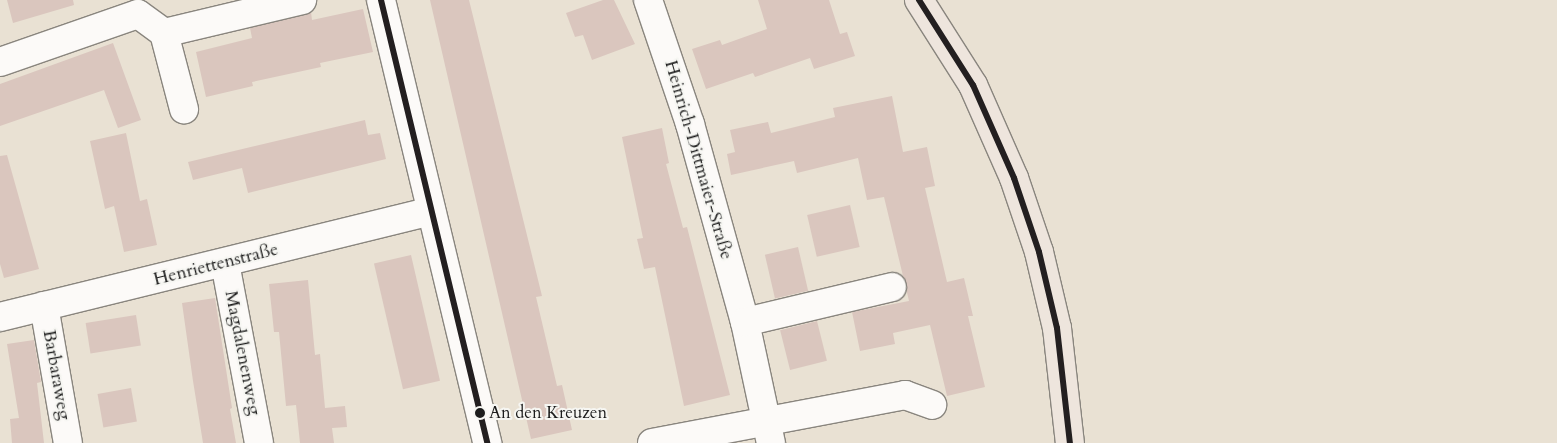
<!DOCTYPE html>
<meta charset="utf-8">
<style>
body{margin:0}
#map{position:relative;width:1557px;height:443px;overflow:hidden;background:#e9e1d3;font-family:Cardo,serif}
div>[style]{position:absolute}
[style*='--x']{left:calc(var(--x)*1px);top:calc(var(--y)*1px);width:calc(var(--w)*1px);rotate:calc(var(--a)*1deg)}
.building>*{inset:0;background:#dac6be;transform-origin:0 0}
.roads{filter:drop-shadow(1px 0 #89857e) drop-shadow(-1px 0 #89857e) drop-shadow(0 1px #89857e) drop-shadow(0 -1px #89857e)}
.minor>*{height:28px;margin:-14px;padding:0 14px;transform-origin:14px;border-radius:14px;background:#fcfaf8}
.major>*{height:28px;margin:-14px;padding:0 14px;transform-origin:14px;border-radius:14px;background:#eee5dd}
.bus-1>*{height:6px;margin:-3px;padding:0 3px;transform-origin:3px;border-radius:3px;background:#231f20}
.dots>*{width:14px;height:14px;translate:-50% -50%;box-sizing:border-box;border:2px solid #f6f6f2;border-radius:50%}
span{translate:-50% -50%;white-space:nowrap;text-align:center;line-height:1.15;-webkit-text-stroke:4px #f6f6f2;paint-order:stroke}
.bus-label{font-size:17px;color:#1c1c1c}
.left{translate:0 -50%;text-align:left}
.street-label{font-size:18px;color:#1c1c1c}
</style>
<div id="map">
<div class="building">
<div style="clip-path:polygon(7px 0,73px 0,74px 5px,13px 23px)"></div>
<div style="clip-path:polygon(430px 0,469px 0,542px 296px,536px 297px,557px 386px,562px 385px,572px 430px,531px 439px)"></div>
<div style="clip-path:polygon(603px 0,614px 0,635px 44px,592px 60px,583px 35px,575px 37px,566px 13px)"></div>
<div style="clip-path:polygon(758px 0,829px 0,840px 34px,847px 32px,855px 56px,814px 69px,810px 58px,755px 77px,753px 73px,706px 89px,692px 49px,720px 40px,722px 45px,767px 29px)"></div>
<div style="clip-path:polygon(363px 9px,373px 52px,320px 63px,321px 67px,252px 82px,253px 86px,206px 97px,196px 52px,252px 38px,250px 28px,311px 12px,312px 20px)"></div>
<div style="clip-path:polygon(113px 43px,141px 120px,118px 128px,104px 90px,0 126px,0 84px)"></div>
<div style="clip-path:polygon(892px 96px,903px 152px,927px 147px,935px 186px,925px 188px,947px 282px,964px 278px,973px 316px,968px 316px,985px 387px,947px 396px,930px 325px,893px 333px,895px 344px,860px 351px,852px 312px,909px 301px,884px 197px,867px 200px,858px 158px,797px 173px,794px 161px,731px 175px,727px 154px,735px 152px,730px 130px,768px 122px,771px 133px,835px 117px,833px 108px)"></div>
<div style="clip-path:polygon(365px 120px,368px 135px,380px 133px,386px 159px,248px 193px,242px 168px,193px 180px,188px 162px)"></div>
<div style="clip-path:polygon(662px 128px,669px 163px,666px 164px,683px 228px,687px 227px,730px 395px,684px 406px,655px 267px,644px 269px,637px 239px,643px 238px,622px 137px)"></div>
<div style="clip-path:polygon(126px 133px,140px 201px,147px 199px,157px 245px,124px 252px,114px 206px,105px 209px,90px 141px)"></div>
<div style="clip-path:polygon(7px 155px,39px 269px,4px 278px,0 264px,0 156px)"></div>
<div style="left:850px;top:205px;width:43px;height:44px;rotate:77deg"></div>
<div style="left:798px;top:247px;width:45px;height:34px;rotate:77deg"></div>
<div style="left:411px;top:255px;width:129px;height:38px;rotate:77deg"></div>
<div style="clip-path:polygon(308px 280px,315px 355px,320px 354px,325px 408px,345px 406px,347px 427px,332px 428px,334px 443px,300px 443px,296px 405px,286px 406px,279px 332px,274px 332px,269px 284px)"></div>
<div style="clip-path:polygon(215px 298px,232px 408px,230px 409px,236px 443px,203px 443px,193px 381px,182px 303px)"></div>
<div style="left:136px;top:315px;width:31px;height:51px;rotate:81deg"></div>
<div style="left:817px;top:321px;width:41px;height:38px;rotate:76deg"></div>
<div style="clip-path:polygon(34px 340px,41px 382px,37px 383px,44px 443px,12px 443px,10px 419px,19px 418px,7px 344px)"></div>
<div style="left:131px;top:388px;width:34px;height:34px;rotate:80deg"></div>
</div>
<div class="roads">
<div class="minor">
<div style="--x:381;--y:0;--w:456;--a:76.5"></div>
<div style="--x:648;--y:0;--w:131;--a:71.3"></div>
<div style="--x:690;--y:124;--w:205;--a:74.5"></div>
<div style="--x:745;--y:322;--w:124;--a:77.9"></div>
<div style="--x:164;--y:33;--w:79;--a:75.3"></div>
<div style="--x:0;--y:62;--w:146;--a:-19.2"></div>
<div style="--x:138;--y:14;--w:32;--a:36"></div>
<div style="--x:164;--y:33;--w:142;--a:-13.4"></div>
<div style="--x:225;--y:263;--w:183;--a:79.3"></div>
<div style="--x:44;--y:306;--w:139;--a:80.1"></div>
<div style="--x:0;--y:317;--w:444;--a:-13.8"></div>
<div style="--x:745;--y:322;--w:151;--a:-13.4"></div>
<div style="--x:652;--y:443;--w:258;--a:-10.7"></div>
<div style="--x:905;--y:395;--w:29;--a:20"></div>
</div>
<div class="major">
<div style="--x:919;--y:0;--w:101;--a:57.6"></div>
<div style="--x:973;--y:85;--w:102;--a:66.2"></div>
<div style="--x:1014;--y:178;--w:78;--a:71.3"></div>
<div style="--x:1039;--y:252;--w:78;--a:76.7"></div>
<div style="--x:1057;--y:328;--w:116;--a:83.6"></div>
</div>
</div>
<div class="bus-1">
<div style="--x:381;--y:0;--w:456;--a:76.5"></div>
<div style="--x:919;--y:0;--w:101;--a:57.6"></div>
<div style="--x:973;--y:85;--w:102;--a:66.2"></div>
<div style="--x:1014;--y:178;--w:78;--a:71.3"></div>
<div style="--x:1039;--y:252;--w:78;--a:76.7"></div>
<div style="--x:1057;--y:328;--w:116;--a:83.6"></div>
</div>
<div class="dots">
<div style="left:480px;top:413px;background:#1c1c1c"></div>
</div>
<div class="bus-label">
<span class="left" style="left:489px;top:413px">An den Kreuzen</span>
</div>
<div class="street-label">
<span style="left:698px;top:160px;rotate:74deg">Heinrich-Dittmaier-Straße</span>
<span style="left:216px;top:265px;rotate:-14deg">Henriettenstraße</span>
<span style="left:242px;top:353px;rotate:79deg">Magdalenenweg</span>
<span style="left:56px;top:375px;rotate:80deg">Barbaraweg</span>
</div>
</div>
